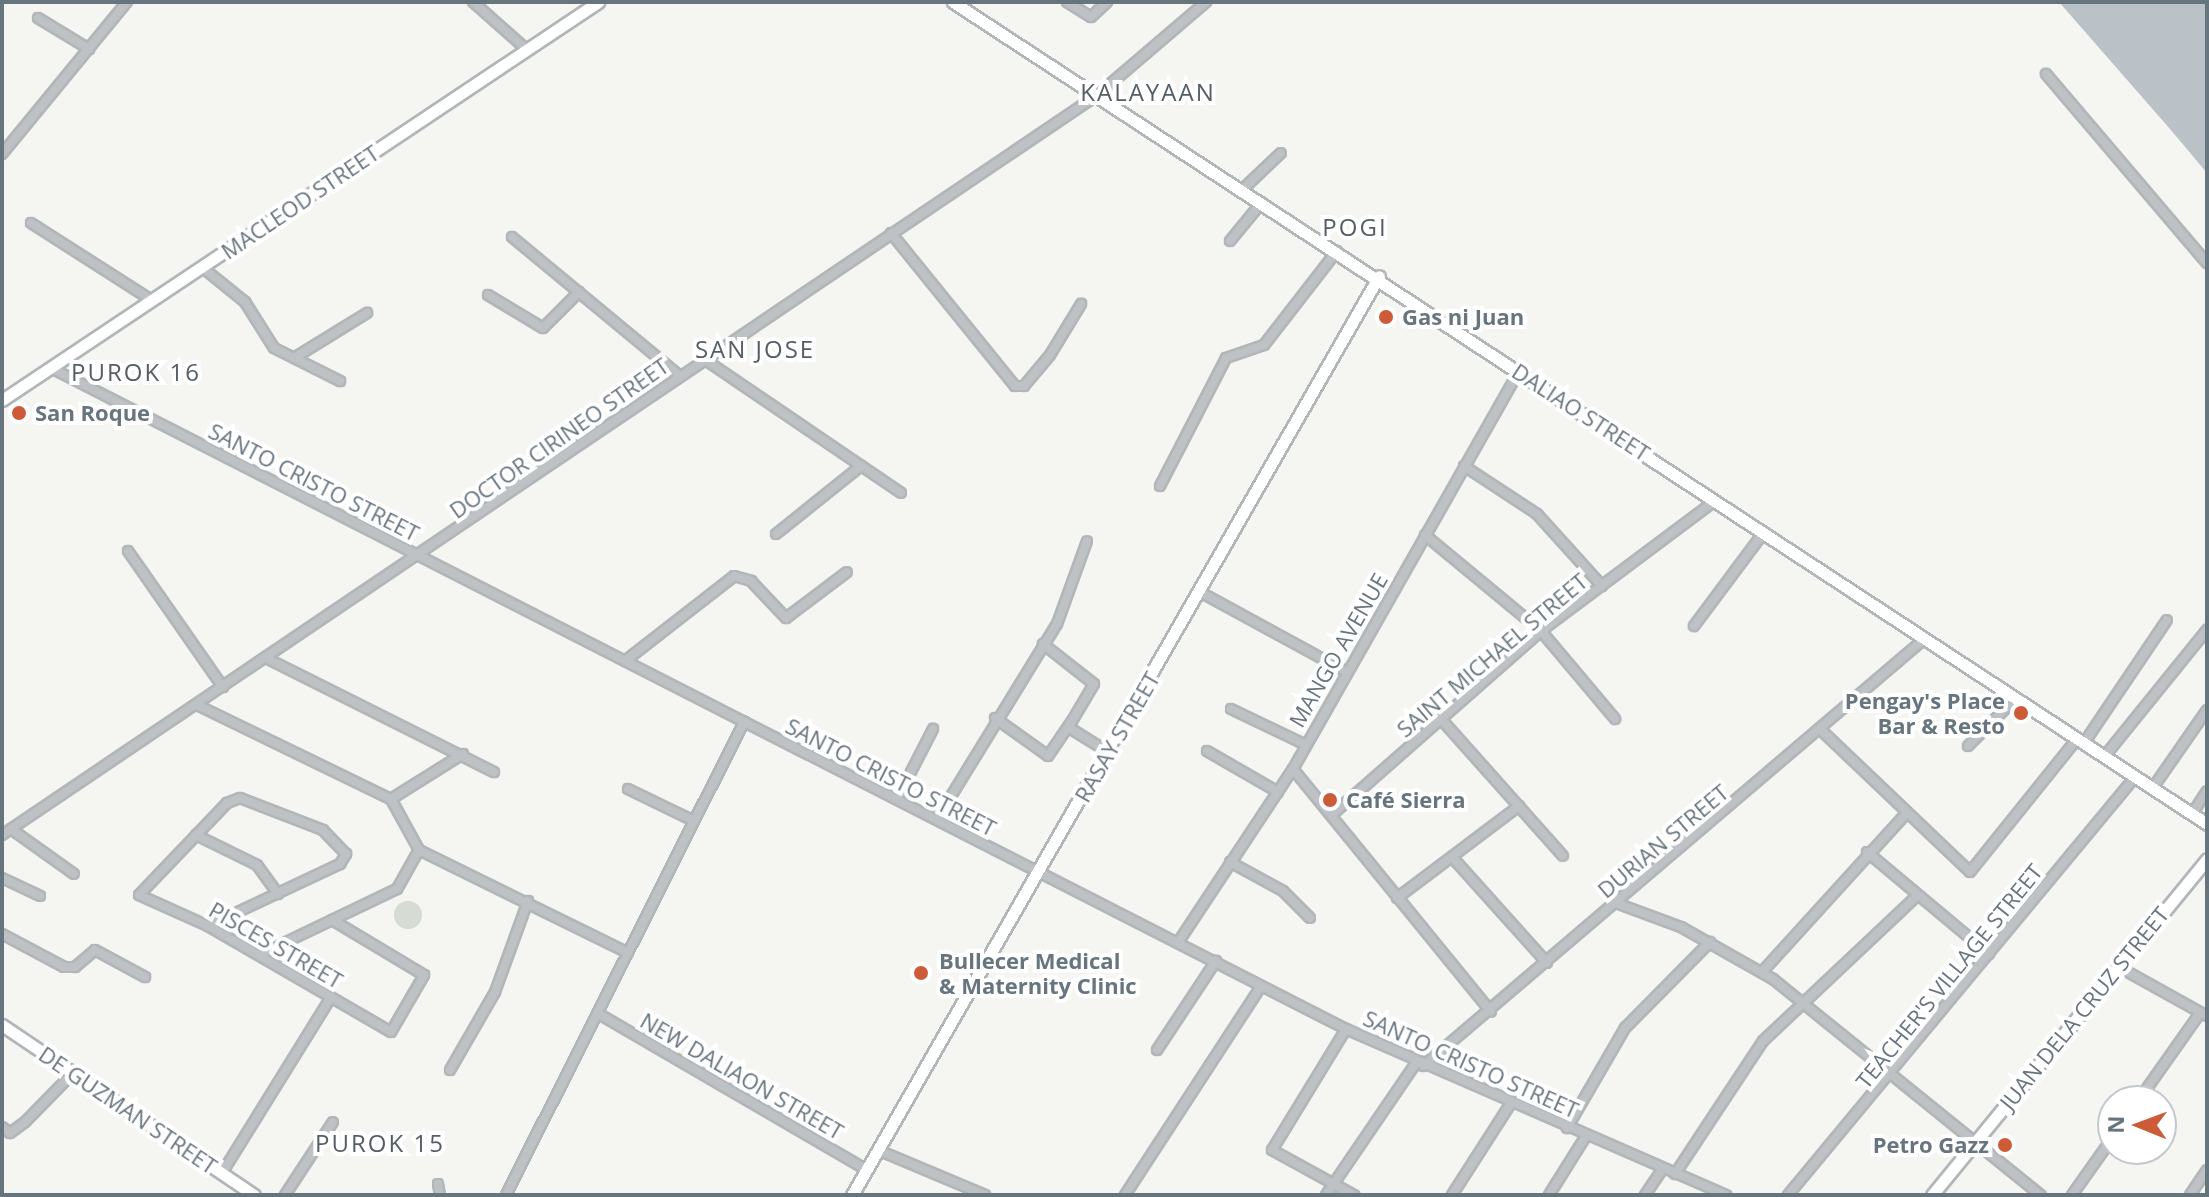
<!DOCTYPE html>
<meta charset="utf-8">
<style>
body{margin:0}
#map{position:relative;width:2209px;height:1197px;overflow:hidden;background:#f5f5f2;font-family:"Open Sans",sans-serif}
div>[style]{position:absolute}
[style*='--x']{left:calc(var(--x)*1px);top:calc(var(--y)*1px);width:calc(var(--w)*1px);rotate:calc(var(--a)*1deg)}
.green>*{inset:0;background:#d6dbd3}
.round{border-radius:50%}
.water>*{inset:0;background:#bac2c7}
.roads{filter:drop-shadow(2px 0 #b1b6b9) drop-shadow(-2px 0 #b1b6b9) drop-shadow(0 2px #b1b6b9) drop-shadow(0 -2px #b1b6b9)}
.street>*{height:8px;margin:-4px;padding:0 4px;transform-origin:4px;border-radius:4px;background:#bec2c5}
.secondary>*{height:11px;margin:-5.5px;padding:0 5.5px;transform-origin:5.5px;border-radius:5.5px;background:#fff}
.dots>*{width:22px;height:22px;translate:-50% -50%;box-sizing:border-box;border:4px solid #fff;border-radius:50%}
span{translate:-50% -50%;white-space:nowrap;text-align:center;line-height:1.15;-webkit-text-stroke:8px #fff;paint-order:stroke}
.street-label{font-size:22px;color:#67757f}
.poi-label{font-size:22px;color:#67757f;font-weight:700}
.left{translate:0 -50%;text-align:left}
.right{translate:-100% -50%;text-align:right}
.neighbourhood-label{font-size:24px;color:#545e65;letter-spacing:2px}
.frame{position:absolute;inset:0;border:4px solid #67757f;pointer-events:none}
.north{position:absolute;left:2097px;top:1085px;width:80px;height:80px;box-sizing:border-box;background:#fff;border:2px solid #c2c8cc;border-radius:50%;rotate:271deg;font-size:22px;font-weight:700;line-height:32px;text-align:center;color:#67757f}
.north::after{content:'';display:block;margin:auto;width:28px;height:36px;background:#ce5b38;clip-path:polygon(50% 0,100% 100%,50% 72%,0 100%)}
</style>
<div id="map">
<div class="green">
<div class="round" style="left:394px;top:901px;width:28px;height:28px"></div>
</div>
<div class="water">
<div style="clip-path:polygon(2059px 2px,2207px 2px,2207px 173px,2170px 129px)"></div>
</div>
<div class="roads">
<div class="street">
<div style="--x:473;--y:2;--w:69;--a:41.5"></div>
<div style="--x:1067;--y:2;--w:28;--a:32"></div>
<div style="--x:1091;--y:17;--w:22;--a:-43"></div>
<div style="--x:38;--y:18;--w:60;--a:31.3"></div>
<div style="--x:2046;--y:74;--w:248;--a:49.6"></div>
<div style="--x:2;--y:154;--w:197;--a:-50.6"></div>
<div style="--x:1243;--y:189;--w:52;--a:-43.5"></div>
<div style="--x:31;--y:223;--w:145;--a:32.6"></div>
<div style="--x:891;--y:233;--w:197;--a:51"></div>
<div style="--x:1015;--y:386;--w:9;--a:0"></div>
<div style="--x:1024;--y:386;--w:40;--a:-50"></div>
<div style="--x:1050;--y:355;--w:60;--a:-58.7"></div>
<div style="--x:512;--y:237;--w:218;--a:39.6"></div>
<div style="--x:1230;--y:241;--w:50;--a:-50.6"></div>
<div style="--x:203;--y:268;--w:54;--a:39"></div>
<div style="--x:245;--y:302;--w:54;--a:57.8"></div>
<div style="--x:274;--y:348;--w:74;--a:26.6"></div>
<div style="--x:488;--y:295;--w:64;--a:31"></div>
<div style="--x:543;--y:328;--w:51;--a:-45"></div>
<div style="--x:294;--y:358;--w:86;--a:-31.7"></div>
<div style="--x:704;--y:359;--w:238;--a:34.2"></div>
<div style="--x:51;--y:368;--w:1454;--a:27.04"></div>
<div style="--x:1346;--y:1029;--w:415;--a:23.6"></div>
<div style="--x:1464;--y:466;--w:87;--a:33.3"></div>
<div style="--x:1537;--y:514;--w:97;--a:47.9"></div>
<div style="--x:1160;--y:486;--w:144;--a:-62.7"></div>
<div style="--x:1226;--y:358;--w:40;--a:-18.9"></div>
<div style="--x:1264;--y:345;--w:119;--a:-52.2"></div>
<div style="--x:776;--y:534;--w:109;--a:-38.7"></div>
<div style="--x:1425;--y:535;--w:151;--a:39.6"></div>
<div style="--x:1541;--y:631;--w:115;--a:49.9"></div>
<div style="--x:128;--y:551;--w:166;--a:55.1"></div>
<div style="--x:1200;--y:592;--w:163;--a:28.6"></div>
<div style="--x:1694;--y:626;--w:117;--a:-53.3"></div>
<div style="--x:266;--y:658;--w:255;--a:26.6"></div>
<div style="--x:625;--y:661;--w:138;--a:-37.9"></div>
<div style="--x:734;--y:576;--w:18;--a:16"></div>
<div style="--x:751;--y:581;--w:51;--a:46.6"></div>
<div style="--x:786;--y:618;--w:76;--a:-37"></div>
<div style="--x:197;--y:705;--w:216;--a:25.9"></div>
<div style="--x:391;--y:799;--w:58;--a:61.2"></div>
<div style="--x:1231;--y:709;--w:81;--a:25.6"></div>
<div style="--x:995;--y:718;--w:65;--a:35.6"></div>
<div style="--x:1048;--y:756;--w:42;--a:-55.6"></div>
<div style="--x:1072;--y:721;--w:43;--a:-59.3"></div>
<div style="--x:1094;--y:684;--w:65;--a:-141.9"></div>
<div style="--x:1441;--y:719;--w:183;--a:48.3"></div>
<div style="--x:1068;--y:727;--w:47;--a:32"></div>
<div style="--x:1822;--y:731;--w:204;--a:43.6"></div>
<div style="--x:1970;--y:872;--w:171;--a:-51.2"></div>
<div style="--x:2084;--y:743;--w:148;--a:-56"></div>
<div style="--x:1968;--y:746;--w:66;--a:-45"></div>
<div style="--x:1207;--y:751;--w:82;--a:30"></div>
<div style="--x:2104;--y:757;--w:164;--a:-51"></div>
<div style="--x:1293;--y:769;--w:313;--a:50.8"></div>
<div style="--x:628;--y:789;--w:73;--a:25.9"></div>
<div style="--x:2152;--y:789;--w:96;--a:-55.2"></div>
<div style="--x:391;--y:799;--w:85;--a:-32"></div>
<div style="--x:897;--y:799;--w:79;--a:-62.8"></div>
<div style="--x:1334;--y:813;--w:276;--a:-41.3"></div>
<div style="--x:1541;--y:631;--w:217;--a:-36.8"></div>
<div style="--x:2192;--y:814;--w:27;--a:-57"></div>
<div style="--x:937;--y:819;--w:229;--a:-58.4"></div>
<div style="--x:1057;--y:624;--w:88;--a:-70.1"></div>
<div style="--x:11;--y:829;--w:77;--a:35.5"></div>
<div style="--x:2;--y:835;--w:1320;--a:-34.04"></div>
<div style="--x:1096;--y:96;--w:145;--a:-40.5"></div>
<div style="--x:196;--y:835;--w:68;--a:26.2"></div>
<div style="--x:257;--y:865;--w:36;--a:54"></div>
<div style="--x:419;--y:850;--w:233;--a:26.2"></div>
<div style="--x:1867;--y:852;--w:159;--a:39.9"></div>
<div style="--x:1452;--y:857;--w:142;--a:48.1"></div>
<div style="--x:1230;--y:862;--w:60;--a:28.7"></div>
<div style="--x:1283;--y:891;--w:38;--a:45"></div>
<div style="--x:2;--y:878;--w:42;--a:25.3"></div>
<div style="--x:1397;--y:898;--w:153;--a:-37"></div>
<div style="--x:1616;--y:903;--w:69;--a:20.3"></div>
<div style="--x:1681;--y:927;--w:106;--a:29.5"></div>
<div style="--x:1773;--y:979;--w:344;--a:38.9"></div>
<div style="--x:208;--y:926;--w:146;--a:-25.2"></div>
<div style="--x:340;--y:864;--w:12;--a:-59"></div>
<div style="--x:346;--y:854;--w:33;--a:-134"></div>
<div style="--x:323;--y:830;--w:89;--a:-158.9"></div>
<div style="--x:240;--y:798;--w:14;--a:159"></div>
<div style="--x:227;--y:803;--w:127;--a:133.7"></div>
<div style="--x:139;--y:895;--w:76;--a:24.2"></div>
<div style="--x:208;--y:926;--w:211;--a:30.1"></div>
<div style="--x:391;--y:1032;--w:66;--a:-59.9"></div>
<div style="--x:424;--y:975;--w:107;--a:-149.1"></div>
<div style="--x:2;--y:934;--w:70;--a:28"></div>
<div style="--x:64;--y:967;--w:11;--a:0"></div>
<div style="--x:75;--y:967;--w:26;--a:-40"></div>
<div style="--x:95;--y:950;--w:57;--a:28.4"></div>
<div style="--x:1179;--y:941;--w:206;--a:-56.5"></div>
<div style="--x:1293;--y:769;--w:458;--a:-60.4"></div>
<div style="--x:259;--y:955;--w:153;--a:-25.6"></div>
<div style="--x:397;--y:889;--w:45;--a:-60.6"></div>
<div style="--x:2117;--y:966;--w:103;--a:29.1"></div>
<div style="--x:1762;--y:972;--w:212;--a:-47.7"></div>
<div style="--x:599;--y:1014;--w:310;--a:30.2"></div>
<div style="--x:1346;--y:1029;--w:142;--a:121.4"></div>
<div style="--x:1272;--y:1150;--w:94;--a:28.8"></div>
<div style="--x:1157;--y:1050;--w:107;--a:-56.5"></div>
<div style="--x:1423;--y:1066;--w:657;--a:-40.43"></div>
<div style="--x:450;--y:1070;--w:90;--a:-60"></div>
<div style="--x:495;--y:992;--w:97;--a:-70.1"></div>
<div style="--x:2138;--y:1101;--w:108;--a:-54.8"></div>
<div style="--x:2;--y:1127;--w:10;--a:37"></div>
<div style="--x:10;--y:1133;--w:19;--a:-36"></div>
<div style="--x:25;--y:1122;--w:69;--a:-45.6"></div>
<div style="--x:1567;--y:1128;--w:116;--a:-59.9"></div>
<div style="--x:1625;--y:1028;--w:121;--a:-45.3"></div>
<div style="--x:878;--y:1150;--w:116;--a:22.8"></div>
<div style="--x:222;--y:1173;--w:207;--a:-58.2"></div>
<div style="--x:1675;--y:1174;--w:159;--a:-56.5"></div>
<div style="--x:1763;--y:1041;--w:209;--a:-43.3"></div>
<div style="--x:438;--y:1184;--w:11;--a:80"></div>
<div style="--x:285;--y:1195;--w:87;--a:-56.7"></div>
<div style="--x:506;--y:1195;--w:530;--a:-63.29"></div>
<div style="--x:1125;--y:1195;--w:249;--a:-56.9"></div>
<div style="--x:1326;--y:1195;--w:160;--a:-55.7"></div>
<div style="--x:1452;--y:1195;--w:109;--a:-57.3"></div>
<div style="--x:1549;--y:1195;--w:70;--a:-57.9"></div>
<div style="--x:1645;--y:1195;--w:32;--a:-56"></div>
<div style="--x:1788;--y:1195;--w:543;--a:-50.3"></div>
<div style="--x:2072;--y:1195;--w:71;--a:-54.7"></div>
<div style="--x:2190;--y:1195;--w:30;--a:-56"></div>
</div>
<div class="secondary">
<div style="--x:953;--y:2;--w:1499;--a:33.24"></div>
<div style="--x:2;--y:400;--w:717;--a:-33.73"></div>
<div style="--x:2;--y:1025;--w:304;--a:34"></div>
<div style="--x:852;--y:1195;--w:1059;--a:-60.17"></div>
<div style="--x:1932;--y:1195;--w:434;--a:-50.7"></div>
</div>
</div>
<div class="dots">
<div style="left:1386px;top:317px;background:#ce5b38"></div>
<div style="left:19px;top:413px;background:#ce5b38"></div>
<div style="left:2021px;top:713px;background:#ce5b38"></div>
<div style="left:1330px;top:800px;background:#ce5b38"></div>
<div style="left:921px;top:973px;background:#ce5b38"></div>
<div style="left:2005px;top:1145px;background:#ce5b38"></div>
</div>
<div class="street-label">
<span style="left:300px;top:202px;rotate:-34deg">MACLEOD STREET</span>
<span style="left:1581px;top:412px;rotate:33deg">DALIAO STREET</span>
<span style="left:559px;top:438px;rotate:-35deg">DOCTOR CIRINEO STREET</span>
<span style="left:314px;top:482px;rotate:27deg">SANTO CRISTO STREET</span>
<span style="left:1338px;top:650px;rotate:-60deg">MANGO AVENUE</span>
<span style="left:1492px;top:655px;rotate:-40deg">SAINT MICHAEL STREET</span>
<span style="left:1117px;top:737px;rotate:-60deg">RASAY STREET</span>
<span style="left:891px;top:777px;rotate:27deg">SANTO CRISTO STREET</span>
<span style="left:1663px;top:841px;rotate:-40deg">DURIAN STREET</span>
<span style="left:276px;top:945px;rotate:30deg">PISCES STREET</span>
<span style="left:1949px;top:976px;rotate:-51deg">TEACHER'S VILLAGE STREET</span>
<span style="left:2084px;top:1008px;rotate:-51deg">JUAN DELA CRUZ STREET</span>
<span style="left:1471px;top:1064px;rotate:24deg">SANTO CRISTO STREET</span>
<span style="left:742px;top:1076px;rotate:30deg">NEW DALIAON STREET</span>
<span style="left:128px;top:1110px;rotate:34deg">DE GUZMAN STREET</span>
</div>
<div class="poi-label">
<span class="left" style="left:1402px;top:317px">Gas ni Juan</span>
<span class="left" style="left:35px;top:413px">San Roque</span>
<span class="right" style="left:2005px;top:713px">Pengay's Place<br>Bar &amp; Resto</span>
<span class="left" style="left:1346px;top:800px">Café Sierra</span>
<span class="left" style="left:939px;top:973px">Bullecer Medical<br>&amp; Maternity Clinic</span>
<span class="right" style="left:1989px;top:1145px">Petro Gazz</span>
</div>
<div class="neighbourhood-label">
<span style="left:1148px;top:92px">KALAYAAN</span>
<span style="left:1355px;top:227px">POGI</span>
<span style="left:755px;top:349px">SAN JOSE</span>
<span style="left:136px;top:372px">PUROK 16</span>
<span style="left:380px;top:1143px">PUROK 15</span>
</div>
<div class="frame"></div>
<div class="north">N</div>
</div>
